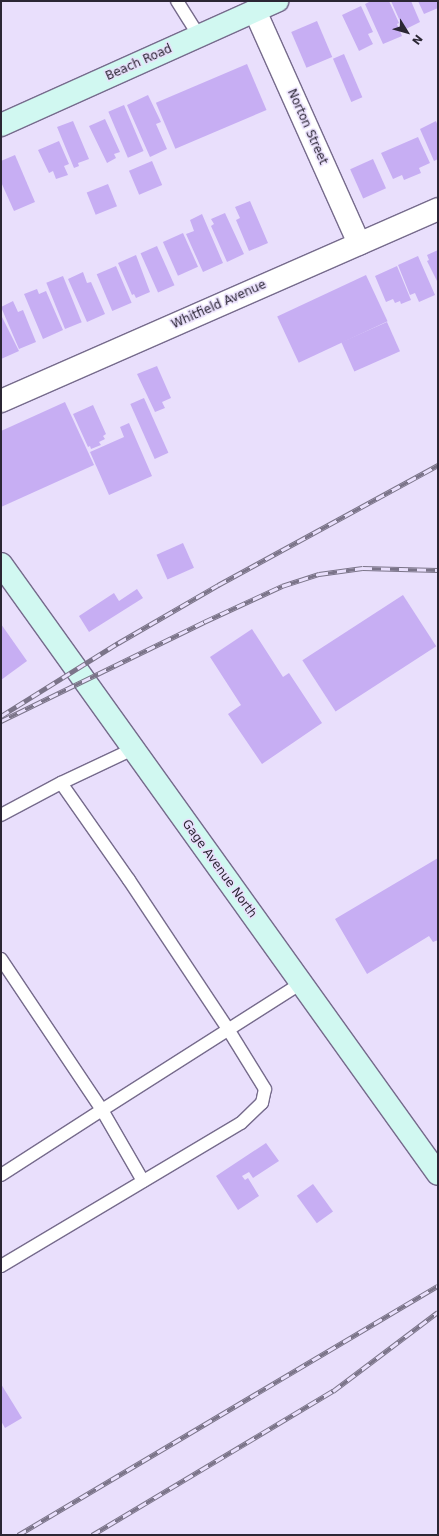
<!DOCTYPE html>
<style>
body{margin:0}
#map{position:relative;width:439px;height:1536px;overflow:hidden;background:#e9dffc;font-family:"DejaVu Sans",sans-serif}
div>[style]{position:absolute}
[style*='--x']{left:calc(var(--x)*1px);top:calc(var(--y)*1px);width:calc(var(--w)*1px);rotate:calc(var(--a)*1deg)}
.building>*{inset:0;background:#c7aef3;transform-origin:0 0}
.roads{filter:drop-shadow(1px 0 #766b8c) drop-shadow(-1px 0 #766b8c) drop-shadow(0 1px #766b8c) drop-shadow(0 -1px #766b8c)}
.lane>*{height:12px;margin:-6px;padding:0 6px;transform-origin:6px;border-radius:6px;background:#fff}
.street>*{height:22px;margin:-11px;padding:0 11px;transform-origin:11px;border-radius:11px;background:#fff}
.secondary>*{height:22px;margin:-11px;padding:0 11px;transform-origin:11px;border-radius:11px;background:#d1f8f1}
.rail>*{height:4.5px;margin-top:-2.25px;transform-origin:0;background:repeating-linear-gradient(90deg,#e9dffc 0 9px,#7b7489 0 18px);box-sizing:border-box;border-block:1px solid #7b7489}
span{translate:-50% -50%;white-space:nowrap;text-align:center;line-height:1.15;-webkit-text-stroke:3px #e9dffc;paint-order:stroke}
.street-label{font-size:12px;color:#2b2634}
.frame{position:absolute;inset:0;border:2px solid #2b2634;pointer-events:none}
.north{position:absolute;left:387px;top:12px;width:40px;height:40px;-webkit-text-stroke:3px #e9dffc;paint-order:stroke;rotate:127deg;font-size:11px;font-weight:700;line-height:16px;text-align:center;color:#2b2634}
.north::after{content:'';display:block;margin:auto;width:14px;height:18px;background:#2b2634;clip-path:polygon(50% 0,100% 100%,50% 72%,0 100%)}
</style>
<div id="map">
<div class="building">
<div style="clip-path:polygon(371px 1px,389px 1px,399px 23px,397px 24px,402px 36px,383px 44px,365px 4px)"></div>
<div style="clip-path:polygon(391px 1px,411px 1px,420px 22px,404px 30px)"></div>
<div style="clip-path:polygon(418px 1px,438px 1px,438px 8px,424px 14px)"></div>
<div style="clip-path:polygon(361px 6px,373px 32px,368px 34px,373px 44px,359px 51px,342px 15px)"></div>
<div style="left:317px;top:21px;width:39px;height:28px;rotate:67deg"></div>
<div style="left:344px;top:54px;width:47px;height:12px;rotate:67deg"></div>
<div style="left:247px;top:64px;width:50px;height:99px;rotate:67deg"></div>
<div style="clip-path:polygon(148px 95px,161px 122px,156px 124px,167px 149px,150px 157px,127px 105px)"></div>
<div style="left:124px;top:105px;width:50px;height:17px;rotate:67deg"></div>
<div style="clip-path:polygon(105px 119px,120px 152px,114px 154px,116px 158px,107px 163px,89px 126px)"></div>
<div style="clip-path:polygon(73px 121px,89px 159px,78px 163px,79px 166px,74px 168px,57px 127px)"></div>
<div style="clip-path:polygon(436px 121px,438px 126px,438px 159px,434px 161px,420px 129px)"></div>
<div style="clip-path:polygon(418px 137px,430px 163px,419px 168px,421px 173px,404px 180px,402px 175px,393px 179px,381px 153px)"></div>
<div style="clip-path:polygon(59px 141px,69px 164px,64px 166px,68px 175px,56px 179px,53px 171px,49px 173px,38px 150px)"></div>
<div style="clip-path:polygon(15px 155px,35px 202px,14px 211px,1px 182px,1px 161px)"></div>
<div style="left:373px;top:159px;width:32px;height:25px;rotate:66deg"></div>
<div style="left:152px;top:161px;width:26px;height:25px;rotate:67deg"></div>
<div style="left:108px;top:184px;width:24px;height:23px;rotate:68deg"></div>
<div style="clip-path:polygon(250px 201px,268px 243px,249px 251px,236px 220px,240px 218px,235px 207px)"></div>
<div style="clip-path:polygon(225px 213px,244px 254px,227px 262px,211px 226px,214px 224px,211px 219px)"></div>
<div style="clip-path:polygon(202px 214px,223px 263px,203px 272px,186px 234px,194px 231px,190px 220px)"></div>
<div style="left:183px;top:233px;width:37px;height:22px;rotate:66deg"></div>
<div style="left:157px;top:246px;width:43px;height:18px;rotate:66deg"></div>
<div style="clip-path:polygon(438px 250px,438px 283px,427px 261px,429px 260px,427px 255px)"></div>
<div style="clip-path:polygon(136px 255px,150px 292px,136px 298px,134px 294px,132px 295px,118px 263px)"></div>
<div style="clip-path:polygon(418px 256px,435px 295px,419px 302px,415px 293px,410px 295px,398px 265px)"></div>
<div style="left:116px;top:266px;width:40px;height:21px;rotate:67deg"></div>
<div style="clip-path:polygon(397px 266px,411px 300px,401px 304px,400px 301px,395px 303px,393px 299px,386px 302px,375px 276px)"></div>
<div style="clip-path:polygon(83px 272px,87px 283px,91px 282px,105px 314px,87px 322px,68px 279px)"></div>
<div style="left:366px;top:275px;width:51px;height:98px;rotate:65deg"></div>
<div style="left:63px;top:276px;width:50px;height:18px;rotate:68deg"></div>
<div style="clip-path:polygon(37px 289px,39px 294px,46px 291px,63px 330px,43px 339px,24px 294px)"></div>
<div style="clip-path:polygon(13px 301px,18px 312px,23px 310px,36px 342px,19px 349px,1px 307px)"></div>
<div style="clip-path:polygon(1px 317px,2px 317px,19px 351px,1px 359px)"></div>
<div style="left:387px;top:322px;width:32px;height:50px;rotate:66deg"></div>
<div style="clip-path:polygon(157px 366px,171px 398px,162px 402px,165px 408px,155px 412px,137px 374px)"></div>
<div style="left:144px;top:398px;width:60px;height:15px;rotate:66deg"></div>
<div style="clip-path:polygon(65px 402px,94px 465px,1px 507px,1px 431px)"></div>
<div style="clip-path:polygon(93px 405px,106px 434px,103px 436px,105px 439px,99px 442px,101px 445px,91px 449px,90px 446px,88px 447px,73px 414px)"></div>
<div style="clip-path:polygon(129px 423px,152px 476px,109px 495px,90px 452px,124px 437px,120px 427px)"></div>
<div style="left:183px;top:543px;width:27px;height:29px;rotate:66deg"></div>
<div style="clip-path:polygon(137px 589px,143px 598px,89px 632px,79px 616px,114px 593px,119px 601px)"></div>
<div style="left:403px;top:595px;width:61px;height:120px;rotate:57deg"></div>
<div style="clip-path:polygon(1px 624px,27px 661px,1px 680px)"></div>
<div style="clip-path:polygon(252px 629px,283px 677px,289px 673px,322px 723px,262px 764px,228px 714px,241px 705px,210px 657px)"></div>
<div style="clip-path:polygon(438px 858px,438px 940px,433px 942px,429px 936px,367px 974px,335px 919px)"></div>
<div style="clip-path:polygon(266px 1143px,279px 1161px,253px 1178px,249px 1172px,242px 1176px,245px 1180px,248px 1178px,259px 1196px,238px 1210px,216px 1176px)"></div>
<div style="left:313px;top:1184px;width:34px;height:20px;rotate:54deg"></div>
<div style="clip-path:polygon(1px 1384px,22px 1418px,5px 1428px,1px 1421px)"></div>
</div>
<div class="roads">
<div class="lane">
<div style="--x:177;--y:1;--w:41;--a:57.8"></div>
<div style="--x:1;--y:815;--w:68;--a:-28.1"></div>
<div style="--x:1;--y:959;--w:182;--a:56.2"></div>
<div style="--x:102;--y:1110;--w:236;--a:-32.5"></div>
<div style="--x:1;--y:1175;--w:120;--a:-32.8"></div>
<div style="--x:102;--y:1110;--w:82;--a:60"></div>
<div style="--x:1;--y:1266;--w:279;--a:-30.8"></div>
<div style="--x:241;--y:1123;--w:29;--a:-44"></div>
<div style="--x:262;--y:1103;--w:14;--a:-78"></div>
<div style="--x:265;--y:1089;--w:70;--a:-121.7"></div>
<div style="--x:228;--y:1029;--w:179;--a:-123.6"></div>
<div style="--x:129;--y:880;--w:118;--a:-125"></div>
<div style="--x:61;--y:783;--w:80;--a:-25.3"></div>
</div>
<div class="street">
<div style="--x:255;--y:11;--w:255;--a:65.9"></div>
<div style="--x:1;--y:401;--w:477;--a:-23.7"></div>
</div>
<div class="secondary">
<div style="--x:1;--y:125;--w:303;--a:-24.2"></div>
<div style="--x:1;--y:564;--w:750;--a:54.38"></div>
</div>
</div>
<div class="rail">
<div style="--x:1;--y:716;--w:138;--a:-32"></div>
<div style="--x:118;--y:643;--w:116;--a:-30.1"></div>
<div style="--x:218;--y:585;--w:251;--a:-28.6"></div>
<div style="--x:1;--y:721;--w:226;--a:-26"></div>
<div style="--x:204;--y:622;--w:86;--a:-24.8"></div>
<div style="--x:282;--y:586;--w:39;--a:-18"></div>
<div style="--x:319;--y:574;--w:44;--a:-7.8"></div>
<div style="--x:363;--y:568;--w:75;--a:1.5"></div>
<div style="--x:18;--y:1535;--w:488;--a:-30.7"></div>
<div style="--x:92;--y:1535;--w:281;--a:-30.9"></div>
<div style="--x:333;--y:1391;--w:131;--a:-37"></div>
</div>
<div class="street-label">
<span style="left:139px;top:63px;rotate:-24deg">Beach Road</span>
<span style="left:307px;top:127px;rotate:66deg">Norton Street</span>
<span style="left:219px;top:305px;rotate:-24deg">Whitfield Avenue</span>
<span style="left:219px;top:869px;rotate:54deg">Gage Avenue North</span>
</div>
<div class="frame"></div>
<div class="north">N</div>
</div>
